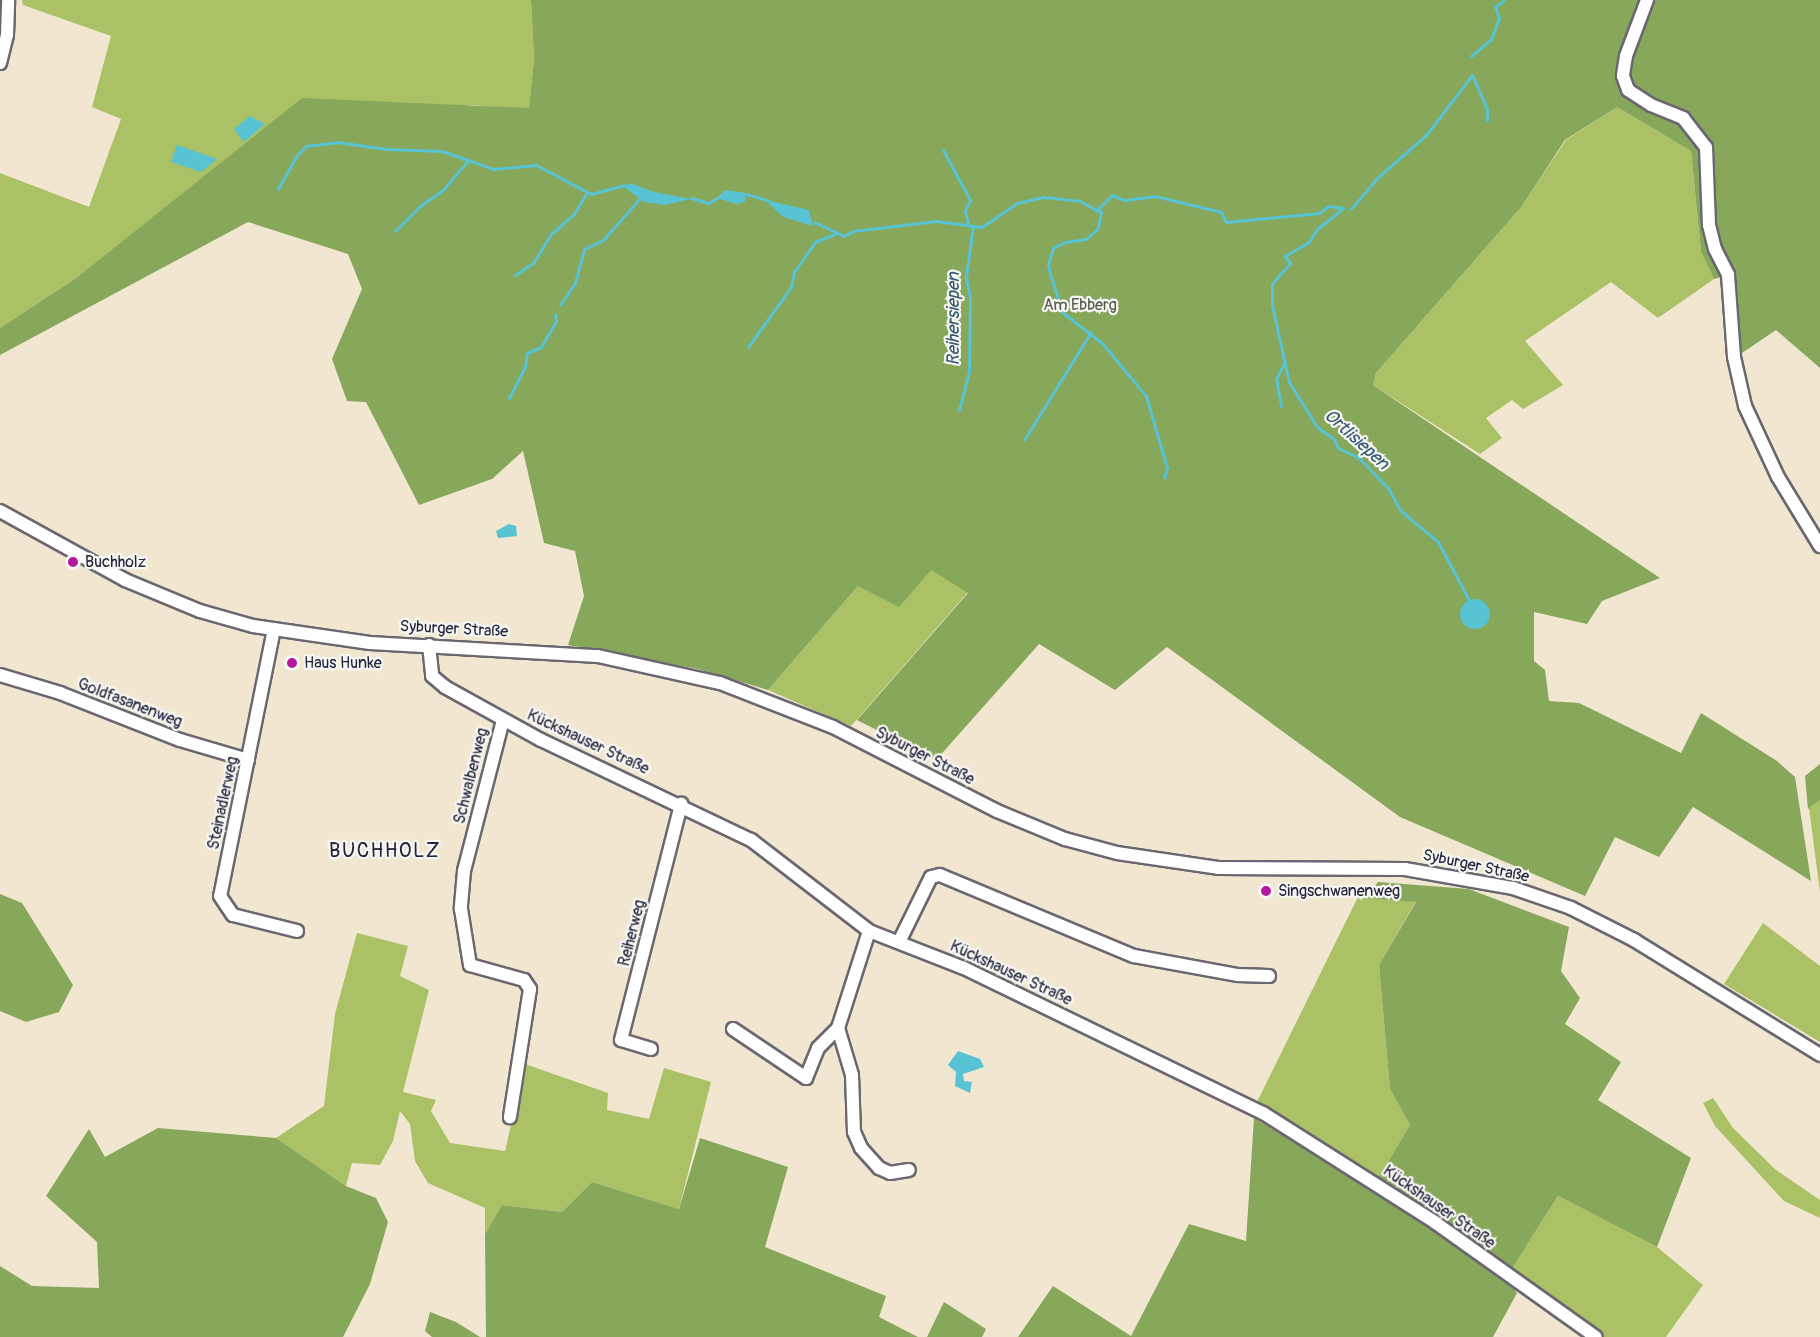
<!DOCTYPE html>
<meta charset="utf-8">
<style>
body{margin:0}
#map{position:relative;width:1820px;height:1337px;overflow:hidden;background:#f1e7d1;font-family:Pangolin,sans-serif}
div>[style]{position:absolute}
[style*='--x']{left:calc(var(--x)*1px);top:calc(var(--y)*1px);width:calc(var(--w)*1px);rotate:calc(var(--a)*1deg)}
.green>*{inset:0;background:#aac166}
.forest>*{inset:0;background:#87a75b}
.water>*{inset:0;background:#58c3d2}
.round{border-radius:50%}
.stream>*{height:3px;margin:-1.5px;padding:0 1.5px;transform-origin:1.5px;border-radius:1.5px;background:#58c3d2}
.roads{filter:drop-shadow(2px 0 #6a6770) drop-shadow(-2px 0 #6a6770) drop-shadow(0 2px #6a6770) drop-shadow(0 -2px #6a6770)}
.minor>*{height:12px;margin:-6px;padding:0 6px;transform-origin:6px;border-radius:6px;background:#fff}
.dots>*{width:16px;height:16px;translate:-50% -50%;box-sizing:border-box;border:3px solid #f6f6f2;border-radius:50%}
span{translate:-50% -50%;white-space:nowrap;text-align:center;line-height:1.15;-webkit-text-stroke:4.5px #f6f6f2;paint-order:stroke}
.park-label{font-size:16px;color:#525a4a}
.poi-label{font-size:16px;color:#22223b}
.left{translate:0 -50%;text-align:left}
.street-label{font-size:16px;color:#22223b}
.water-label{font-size:18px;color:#355a70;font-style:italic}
.quarter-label{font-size:20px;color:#22223b;letter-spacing:1.5px}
</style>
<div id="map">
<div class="green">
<div style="clip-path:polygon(22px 0,531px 0,534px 59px,529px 109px,468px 105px,79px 276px,0 328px,0 173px,89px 207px,121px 119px,92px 107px,111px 36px,23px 5px)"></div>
<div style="clip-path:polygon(1617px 107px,1691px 151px,1701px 252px,1714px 279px,1658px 318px,1611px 282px,1525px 341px,1563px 385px,1523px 409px,1512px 400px,1486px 418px,1502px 438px,1480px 454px,1373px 385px,1376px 373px,1522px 206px,1566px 140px)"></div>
<div style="clip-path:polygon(931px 570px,968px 592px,851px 726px,768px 690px,859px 585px)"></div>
<div style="clip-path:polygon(1820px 800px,1820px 892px,1809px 808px)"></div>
<div style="clip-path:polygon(1358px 897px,1416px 901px,1379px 965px,1390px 1089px,1410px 1125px,1380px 1180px,1304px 1130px,1255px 1106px)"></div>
<div style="clip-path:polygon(1763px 923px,1820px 966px,1820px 1042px,1724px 984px)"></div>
<div style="clip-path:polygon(357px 933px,408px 946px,400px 976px,429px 990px,403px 1092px,436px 1100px,431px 1111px,450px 1143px,505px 1151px,525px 1064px,608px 1093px,607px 1110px,649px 1119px,664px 1068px,711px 1082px,679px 1209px,592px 1182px,562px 1212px,502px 1205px,485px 1234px,485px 1208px,428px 1183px,415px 1161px,410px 1124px,400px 1111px,393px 1141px,380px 1165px,352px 1163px,346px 1186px,276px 1138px,324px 1106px,335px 1014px)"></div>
<div style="clip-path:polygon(1713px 1098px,1733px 1128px,1776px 1170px,1820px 1200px,1820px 1218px,1784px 1201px,1715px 1126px,1703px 1103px)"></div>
<div style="clip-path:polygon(1558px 1196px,1657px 1247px,1703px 1285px,1666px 1337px,1601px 1337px,1509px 1273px)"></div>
</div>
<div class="forest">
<div style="clip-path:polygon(531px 0,1820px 0,1820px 368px,1776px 330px,1742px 353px,1728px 275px,1714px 279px,1701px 252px,1691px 151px,1617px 107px,1565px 140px,1522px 206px,1376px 373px,1373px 385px,1660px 578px,1602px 601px,1587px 624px,1534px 612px,1534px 661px,1545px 670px,1549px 701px,1579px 703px,1681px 753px,1701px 713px,1777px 761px,1795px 777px,1811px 881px,1693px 807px,1659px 857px,1615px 837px,1585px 896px,1400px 817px,1167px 647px,1115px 690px,1039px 644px,936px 760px,857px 720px,968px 593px,931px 570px,899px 607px,858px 586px,768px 690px,698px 669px,568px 645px,584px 596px,575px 551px,544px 543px,523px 451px,492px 479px,419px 505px,366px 402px,347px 401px,332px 359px,362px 289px,348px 254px,248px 222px,0 355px,0 328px,79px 276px,302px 98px,529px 108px,534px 59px)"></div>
<div style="clip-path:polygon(1820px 764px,1820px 800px,1808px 809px,1805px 776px)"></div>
<div style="clip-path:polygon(1378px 882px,1469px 889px,1569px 927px,1561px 971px,1580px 998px,1565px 1024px,1621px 1062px,1598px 1100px,1691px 1158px,1657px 1247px,1558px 1196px,1506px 1278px,1517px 1293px,1493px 1337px,1018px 1337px,1053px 1286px,1131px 1336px,1189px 1224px,1246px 1241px,1254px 1118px,1373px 1188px,1410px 1125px,1390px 1089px,1379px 965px,1416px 902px,1366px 898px)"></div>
<div style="clip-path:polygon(0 894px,22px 903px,73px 985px,59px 1012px,26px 1022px,0 1011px)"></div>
<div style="clip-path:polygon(158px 1128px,276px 1138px,346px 1186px,376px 1198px,388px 1222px,370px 1284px,343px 1337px,0 1337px,0 1266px,32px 1286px,99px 1288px,97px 1242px,46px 1196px,89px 1129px,105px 1157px)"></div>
<div style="clip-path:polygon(700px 1138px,788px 1167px,765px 1247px,886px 1296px,879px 1317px,918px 1337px,486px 1337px,485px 1234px,502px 1205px,562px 1212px,592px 1182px,679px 1209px)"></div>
<div style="clip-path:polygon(944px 1302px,986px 1329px,982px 1337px,927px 1337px)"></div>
<div style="clip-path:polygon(430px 1312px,456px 1322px,480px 1337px,432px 1337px,425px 1331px)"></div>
</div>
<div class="water">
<div style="clip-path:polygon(250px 116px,265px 124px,244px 142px,234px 129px)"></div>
<div style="clip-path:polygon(177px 145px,217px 159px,201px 172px,171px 162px)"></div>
<div style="clip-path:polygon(630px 183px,654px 192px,691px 199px,665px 205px,644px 202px,624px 187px)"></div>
<div style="clip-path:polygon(725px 190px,746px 193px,745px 202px,736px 204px,717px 198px)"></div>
<div style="clip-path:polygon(770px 201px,809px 210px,813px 226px,783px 217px,768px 203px)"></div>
<div style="clip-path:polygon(509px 524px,516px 526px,517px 536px,498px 538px,496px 531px)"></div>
<div class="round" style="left:1460px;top:599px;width:30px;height:30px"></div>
<div style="clip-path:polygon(958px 1051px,980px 1059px,984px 1067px,963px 1074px,964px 1081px,972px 1082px,970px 1093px,955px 1086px,956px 1072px,948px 1065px)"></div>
</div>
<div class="stream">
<div style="--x:1471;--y:56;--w:26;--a:-40"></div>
<div style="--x:1491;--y:39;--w:22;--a:-69"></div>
<div style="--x:1499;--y:18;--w:12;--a:-110"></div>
<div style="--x:1495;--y:7;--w:11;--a:-38"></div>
<div style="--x:943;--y:150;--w:57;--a:61.6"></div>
<div style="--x:970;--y:200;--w:12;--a:114"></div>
<div style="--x:965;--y:211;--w:13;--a:77"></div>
<div style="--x:278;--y:189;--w:38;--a:-61"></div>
<div style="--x:296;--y:156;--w:14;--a:-45"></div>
<div style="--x:306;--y:146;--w:31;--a:-7"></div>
<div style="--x:337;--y:142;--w:50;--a:8"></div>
<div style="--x:387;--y:149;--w:55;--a:2.1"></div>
<div style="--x:442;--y:151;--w:54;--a:19.4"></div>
<div style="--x:493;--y:169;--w:43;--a:-5.3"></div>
<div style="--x:536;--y:165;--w:62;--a:27.8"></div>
<div style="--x:591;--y:194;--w:34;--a:-15"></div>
<div style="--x:746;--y:194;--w:25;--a:16"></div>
<div style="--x:691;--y:198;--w:19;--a:16"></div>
<div style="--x:709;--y:203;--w:9;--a:-32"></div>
<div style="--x:1343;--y:208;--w:33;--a:141"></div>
<div style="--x:1317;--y:229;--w:15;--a:122"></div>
<div style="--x:1309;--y:242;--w:28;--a:150"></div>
<div style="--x:1285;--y:256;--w:9;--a:54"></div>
<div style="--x:1290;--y:263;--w:28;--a:131"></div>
<div style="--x:1272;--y:284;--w:21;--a:90"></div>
<div style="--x:1272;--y:305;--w:79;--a:77.6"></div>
<div style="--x:1289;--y:382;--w:53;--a:58.1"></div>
<div style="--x:1317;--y:427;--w:19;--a:35"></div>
<div style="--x:1333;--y:438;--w:11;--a:63"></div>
<div style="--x:1338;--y:448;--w:23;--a:25"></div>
<div style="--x:1359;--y:458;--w:42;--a:46"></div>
<div style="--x:1388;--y:488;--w:25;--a:61"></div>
<div style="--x:1400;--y:510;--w:50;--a:40.1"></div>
<div style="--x:1438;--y:542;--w:66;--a:61.9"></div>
<div style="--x:1351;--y:209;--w:39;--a:-50"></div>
<div style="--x:1376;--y:179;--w:68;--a:-41.4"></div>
<div style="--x:1427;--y:134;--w:74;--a:-52.7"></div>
<div style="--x:1472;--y:75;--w:36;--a:66"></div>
<div style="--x:1487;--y:108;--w:12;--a:90"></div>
<div style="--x:1101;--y:212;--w:16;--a:101"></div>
<div style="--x:1098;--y:228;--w:16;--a:137"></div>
<div style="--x:1086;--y:239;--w:21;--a:172"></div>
<div style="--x:1065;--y:242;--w:13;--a:153"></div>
<div style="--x:1053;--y:248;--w:17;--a:107"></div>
<div style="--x:1048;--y:264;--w:10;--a:79"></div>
<div style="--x:1050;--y:274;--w:40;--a:72"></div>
<div style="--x:1062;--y:312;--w:52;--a:38"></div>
<div style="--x:1103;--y:344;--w:67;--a:50.4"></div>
<div style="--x:1146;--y:396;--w:75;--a:73.7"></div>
<div style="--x:1167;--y:468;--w:10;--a:107"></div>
<div style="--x:814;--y:222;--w:33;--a:25"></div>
<div style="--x:844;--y:236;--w:10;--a:-29"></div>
<div style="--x:853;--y:231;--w:84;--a:-6.9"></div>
<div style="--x:936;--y:221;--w:46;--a:7.4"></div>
<div style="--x:982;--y:227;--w:42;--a:-34.4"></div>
<div style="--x:1017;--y:203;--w:27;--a:-13"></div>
<div style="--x:1043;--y:197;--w:37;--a:6"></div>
<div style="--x:1080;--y:201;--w:23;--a:29"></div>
<div style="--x:1100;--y:212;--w:4;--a:-104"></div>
<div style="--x:1099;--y:208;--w:18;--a:-45"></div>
<div style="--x:1112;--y:195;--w:13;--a:23"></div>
<div style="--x:1124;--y:200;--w:31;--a:-7"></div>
<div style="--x:1155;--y:196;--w:68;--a:13.6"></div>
<div style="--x:1221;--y:212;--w:11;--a:63"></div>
<div style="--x:1226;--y:222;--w:94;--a:-5.5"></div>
<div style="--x:1320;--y:213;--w:11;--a:-41"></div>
<div style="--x:1328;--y:206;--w:15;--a:8"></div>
<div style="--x:395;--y:231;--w:35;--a:-45"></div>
<div style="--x:420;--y:206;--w:28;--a:-35"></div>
<div style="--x:443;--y:190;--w:40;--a:-50"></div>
<div style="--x:515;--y:275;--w:23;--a:-34"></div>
<div style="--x:534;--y:262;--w:33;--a:-59"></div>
<div style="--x:551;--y:234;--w:30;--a:-41"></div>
<div style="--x:574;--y:214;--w:23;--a:-59"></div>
<div style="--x:560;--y:305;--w:27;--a:-56"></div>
<div style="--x:575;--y:283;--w:35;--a:-75"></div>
<div style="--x:584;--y:249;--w:21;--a:-25"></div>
<div style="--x:603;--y:240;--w:55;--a:-48.7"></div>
<div style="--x:748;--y:347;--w:74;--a:-54.4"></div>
<div style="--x:791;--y:287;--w:15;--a:-79"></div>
<div style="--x:794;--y:272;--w:37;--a:-55"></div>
<div style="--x:815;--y:242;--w:22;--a:-22"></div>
<div style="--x:509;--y:398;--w:35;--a:-63"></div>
<div style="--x:525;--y:367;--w:14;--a:-82"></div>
<div style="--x:527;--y:353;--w:15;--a:-23"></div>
<div style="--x:541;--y:347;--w:30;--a:-60"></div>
<div style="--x:556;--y:321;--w:6;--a:-99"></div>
<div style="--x:1281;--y:406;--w:27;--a:-100"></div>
<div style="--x:1276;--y:379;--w:20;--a:-63"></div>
<div style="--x:959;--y:410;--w:40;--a:-75.6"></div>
<div style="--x:969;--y:371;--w:73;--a:-89.2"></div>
<div style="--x:970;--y:298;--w:21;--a:-101"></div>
<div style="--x:966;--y:277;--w:51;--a:-82.2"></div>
<div style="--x:1024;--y:440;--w:127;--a:-58.2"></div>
</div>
<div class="roads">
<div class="minor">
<div style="--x:1647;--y:0;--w:60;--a:110.6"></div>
<div style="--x:1626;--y:56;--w:20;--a:99"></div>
<div style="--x:1623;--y:76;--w:15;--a:70"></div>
<div style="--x:1628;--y:90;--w:27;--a:33"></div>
<div style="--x:1651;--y:105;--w:35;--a:22"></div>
<div style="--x:1683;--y:118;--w:37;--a:52"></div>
<div style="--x:1706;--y:147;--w:78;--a:87.8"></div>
<div style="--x:1709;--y:225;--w:25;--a:76"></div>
<div style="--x:1715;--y:249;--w:29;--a:63"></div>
<div style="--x:1728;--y:275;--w:82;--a:85.8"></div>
<div style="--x:1734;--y:357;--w:50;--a:77.3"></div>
<div style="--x:1745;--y:406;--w:78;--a:65.1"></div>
<div style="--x:1778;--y:477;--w:81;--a:58.7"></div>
<div style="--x:0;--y:63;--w:29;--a:-76"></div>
<div style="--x:7;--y:35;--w:35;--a:-88"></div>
<div style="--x:0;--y:511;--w:143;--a:28.9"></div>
<div style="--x:125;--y:580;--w:81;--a:22.5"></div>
<div style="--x:200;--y:611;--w:55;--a:15.8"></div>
<div style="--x:253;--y:626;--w:118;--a:8.3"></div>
<div style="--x:370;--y:643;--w:228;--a:3.3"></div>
<div style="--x:598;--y:656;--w:125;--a:12.5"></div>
<div style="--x:720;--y:683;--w:121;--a:21.3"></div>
<div style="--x:833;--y:727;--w:184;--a:27.1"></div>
<div style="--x:997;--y:811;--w:74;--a:22.4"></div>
<div style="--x:1065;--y:839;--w:54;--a:15.1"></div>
<div style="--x:1117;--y:853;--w:102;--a:8.4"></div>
<div style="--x:1218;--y:868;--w:187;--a:0.3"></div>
<div style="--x:1405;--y:869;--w:110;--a:10"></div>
<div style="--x:1513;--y:888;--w:61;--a:19"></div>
<div style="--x:1571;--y:908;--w:71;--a:26.9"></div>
<div style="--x:1634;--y:940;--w:219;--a:31.7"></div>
<div style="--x:274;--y:629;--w:272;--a:101.4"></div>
<div style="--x:220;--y:896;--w:23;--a:56"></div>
<div style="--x:233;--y:915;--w:66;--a:14"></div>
<div style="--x:429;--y:645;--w:31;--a:84"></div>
<div style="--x:432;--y:676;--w:17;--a:40"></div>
<div style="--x:445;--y:687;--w:110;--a:28.9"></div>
<div style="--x:541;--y:740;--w:233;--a:25.5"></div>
<div style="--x:751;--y:840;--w:149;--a:37.6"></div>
<div style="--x:869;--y:931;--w:102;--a:21.3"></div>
<div style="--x:964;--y:968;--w:332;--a:25.9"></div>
<div style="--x:1263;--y:1113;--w:205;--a:32.4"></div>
<div style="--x:1436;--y:1223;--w:196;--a:35.5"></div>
<div style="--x:0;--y:675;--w:63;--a:16.7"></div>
<div style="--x:60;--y:693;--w:129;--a:21.4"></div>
<div style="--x:180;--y:740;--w:71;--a:16.4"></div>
<div style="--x:503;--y:720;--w:156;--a:104.5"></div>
<div style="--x:464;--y:871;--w:38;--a:95"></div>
<div style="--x:461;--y:909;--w:57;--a:80.9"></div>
<div style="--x:470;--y:965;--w:56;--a:15.5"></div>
<div style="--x:524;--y:980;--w:11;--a:56"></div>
<div style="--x:530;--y:989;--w:130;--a:98.9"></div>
<div style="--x:869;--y:931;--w:102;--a:107.7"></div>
<div style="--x:838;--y:1028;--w:49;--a:73.4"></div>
<div style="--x:852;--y:1075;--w:57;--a:88"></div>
<div style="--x:854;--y:1132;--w:17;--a:66"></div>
<div style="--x:861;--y:1148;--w:27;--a:48"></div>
<div style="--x:879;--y:1168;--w:12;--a:24"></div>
<div style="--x:890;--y:1173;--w:19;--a:-9"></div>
<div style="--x:899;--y:942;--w:72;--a:-63.8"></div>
<div style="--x:931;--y:877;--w:9;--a:-13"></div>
<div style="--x:940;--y:875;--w:210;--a:22.7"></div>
<div style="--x:1134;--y:956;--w:106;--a:10.4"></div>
<div style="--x:1238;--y:975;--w:31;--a:2"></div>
<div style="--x:733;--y:1029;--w:88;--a:33.9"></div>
<div style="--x:806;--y:1078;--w:32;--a:-68"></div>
<div style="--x:818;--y:1048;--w:28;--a:-45"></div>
<div style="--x:651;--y:1049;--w:31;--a:-163"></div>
<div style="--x:621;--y:1040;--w:244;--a:-75.7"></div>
</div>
</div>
<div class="dots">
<div style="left:73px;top:562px;background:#b5179e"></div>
<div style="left:292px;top:663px;background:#b5179e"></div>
<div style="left:1266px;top:891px;background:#b5179e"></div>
</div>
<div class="park-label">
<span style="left:1080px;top:305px">Am Ebberg</span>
</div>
<div class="poi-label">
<span class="left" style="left:85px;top:562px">Buchholz</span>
<span class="left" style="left:304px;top:663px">Haus Hunke</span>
<span class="left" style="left:1278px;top:891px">Singschwanenweg</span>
</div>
<div class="street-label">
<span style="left:454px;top:629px;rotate:3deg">Syburger Straße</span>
<span style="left:130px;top:703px;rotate:21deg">Goldfasanenweg</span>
<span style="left:588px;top:742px;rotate:25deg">Kückshauser Straße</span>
<span style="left:925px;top:756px;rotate:27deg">Syburger Straße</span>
<span style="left:471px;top:776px;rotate:-76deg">Schwalbenweg</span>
<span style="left:223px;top:803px;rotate:-78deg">Steinadlerweg</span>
<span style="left:1476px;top:866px;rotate:12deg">Syburger Straße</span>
<span style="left:632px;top:933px;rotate:-76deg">Reiherweg</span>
<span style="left:1011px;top:973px;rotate:25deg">Kückshauser Straße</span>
<span style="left:1439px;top:1207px;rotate:35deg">Kückshauser Straße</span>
</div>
<div class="water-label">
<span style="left:954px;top:319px;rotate:-90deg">Reihersiepen</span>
<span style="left:1356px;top:440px;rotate:42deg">Ortlisiepen</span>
</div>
<div class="quarter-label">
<span style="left:385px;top:850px">BUCHHOLZ</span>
</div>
</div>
